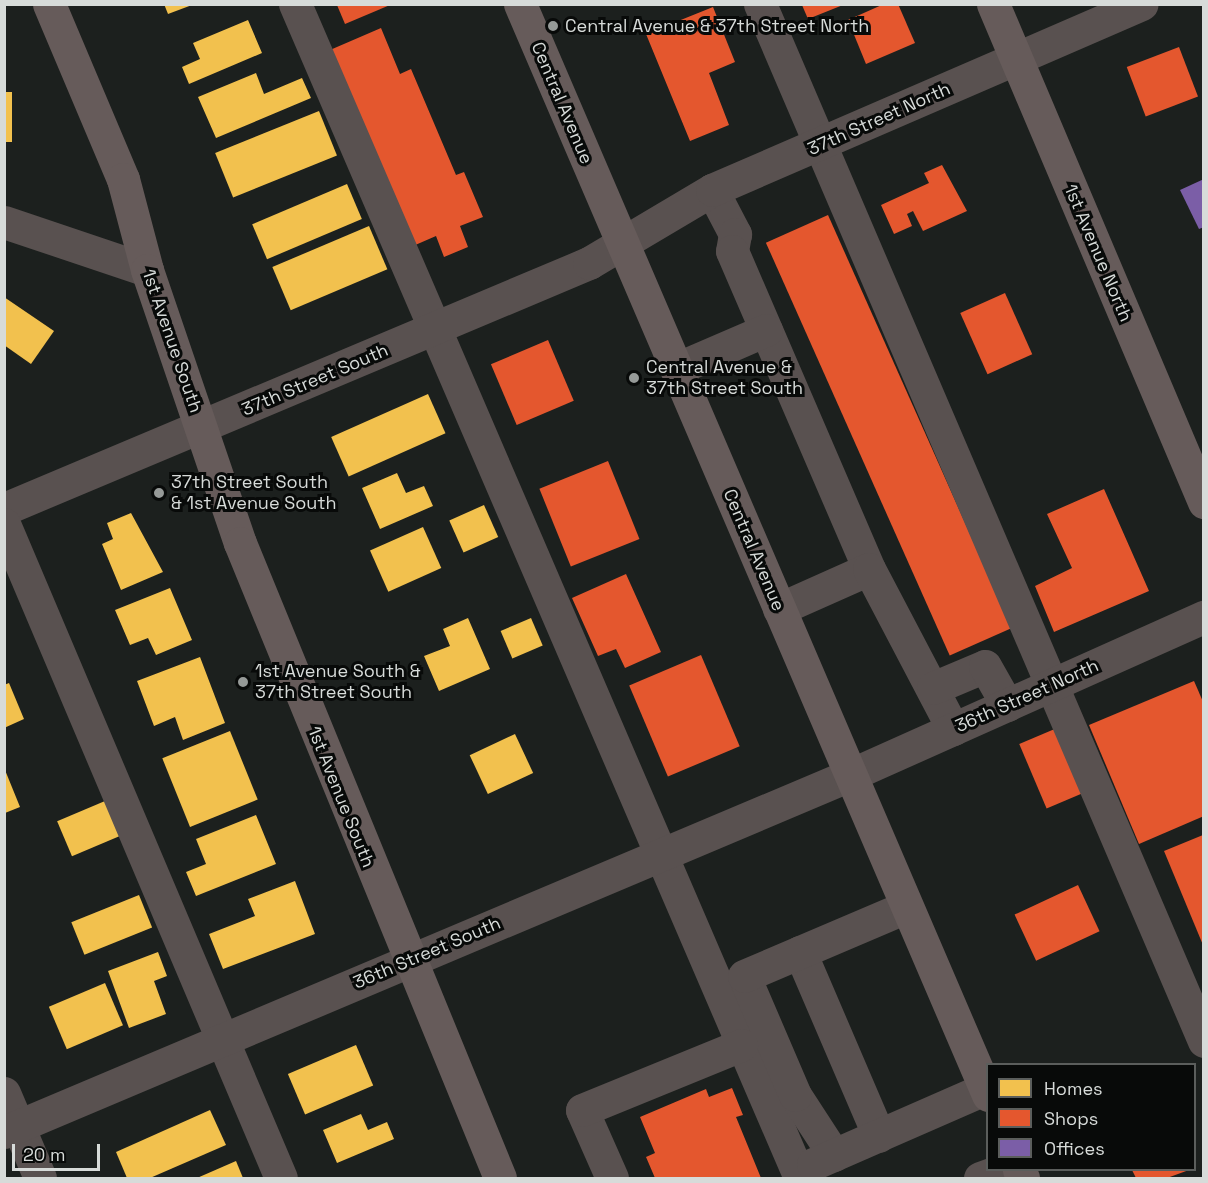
<!DOCTYPE html>
<style>
body{margin:0}
#map{position:relative;width:1208px;height:1183px;overflow:hidden;background:#1c201e;font-family:"Space Grotesk",sans-serif}
div>[style]{position:absolute}
[style*='--x']{left:calc(var(--x)*1px);top:calc(var(--y)*1px);width:calc(var(--w)*1px);rotate:calc(var(--a)*1deg)}
.homes>*{inset:0;background:#f2c14e;transform-origin:0 0}
.shops>*{inset:0;background:#e4572e;transform-origin:0 0}
.offices>*{inset:0;background:#7b5ea7}
.minor>*{height:33px;margin:-16.5px;padding:0 16.5px;transform-origin:16.5px;border-radius:16.5px;background:#595150}
.major>*{height:33px;margin:-16.5px;padding:0 16.5px;transform-origin:16.5px;border-radius:16.5px;background:#665b5a}
.dots>*{width:16px;height:16px;translate:-50% -50%;box-sizing:border-box;border:3px solid #080a09;border-radius:50%}
span{translate:-50% -50%;white-space:nowrap;text-align:center;line-height:1.15;-webkit-text-stroke:6px #080a09;paint-order:stroke}
.poi-label{font-size:18px;color:#d7dbd9}
.left{translate:0 -50%;text-align:left}
.street-label{font-size:18px;color:#d7dbd9}
.frame{position:absolute;inset:0;border:6px solid #d7dbd9;pointer-events:none}
.legend{position:absolute;left:986px;top:1063px;width:210px;height:108px;box-sizing:border-box;background:#080a09;border:2px solid #5b5e5c;margin:0;padding:8px 10px;list-style:none;font-size:18px;color:#d7dbd9}
.legend li{display:flex;align-items:center;gap:12px;height:30px}
.legend b{width:30px;border:2px solid #5b5e5c}
.scale{position:absolute;left:12px;top:1144px;width:88px;height:27px;box-sizing:border-box;border:3px solid #d7dbd9;border-top:0;padding-left:8px;font-size:18px;line-height:21px;white-space:nowrap;color:#d7dbd9;-webkit-text-stroke:4px #080a09;paint-order:stroke}
</style>
<div id="map">
<div class="homes">
<div style="clip-path:polygon(164px 4px,192px 4px,192px 5px,168px 14px)"></div>
<div style="clip-path:polygon(248px 20px,262px 53px,189px 84px,182px 67px,200px 59px,193px 43px)"></div>
<div style="clip-path:polygon(256px 73px,264px 94px,302px 78px,311px 98px,216px 138px,198px 97px)"></div>
<div style="left:4px;top:92px;width:8px;height:50px"></div>
<div style="left:319px;top:111px;width:48px;height:112px;rotate:68deg"></div>
<div style="left:347px;top:184px;width:38px;height:103px;rotate:67deg"></div>
<div style="left:369px;top:226px;width:47px;height:105px;rotate:67deg"></div>
<div style="clip-path:polygon(4px 297px,54px 331px,31px 364px,4px 345px)"></div>
<div style="left:428px;top:394px;width:43px;height:106px;rotate:66deg"></div>
<div style="clip-path:polygon(397px 473px,406px 493px,424px 486px,433px 506px,380px 529px,362px 488px)"></div>
<div style="left:484px;top:505px;width:35px;height:38px;rotate:66deg"></div>
<div style="clip-path:polygon(131px 513px,163px 572px,121px 590px,102px 544px,113px 539px,107px 523px)"></div>
<div style="left:423px;top:527px;width:45px;height:58px;rotate:66deg"></div>
<div style="clip-path:polygon(170px 588px,192px 640px,156px 655px,148px 638px,130px 645px,115px 610px)"></div>
<div style="clip-path:polygon(468px 618px,490px 669px,439px 691px,424px 656px,450px 646px,443px 629px)"></div>
<div style="left:531px;top:618px;width:30px;height:33px;rotate:67deg"></div>
<div style="clip-path:polygon(200px 657px,225px 723px,183px 740px,175px 717px,154px 726px,137px 681px)"></div>
<div style="clip-path:polygon(9px 683px,24px 719px,4px 728px,4px 685px)"></div>
<div style="left:230px;top:731px;width:74px;height:73px;rotate:68deg"></div>
<div style="left:515px;top:734px;width:43px;height:50px;rotate:65deg"></div>
<div style="clip-path:polygon(5px 770px,20px 807px,5px 813px)"></div>
<div style="left:105px;top:801px;width:38px;height:52px;rotate:67deg"></div>
<div style="clip-path:polygon(256px 815px,276px 864px,196px 896px,186px 872px,206px 864px,196px 839px)"></div>
<div style="clip-path:polygon(295px 881px,315px 934px,223px 969px,209px 934px,255px 916px,248px 899px)"></div>
<div style="left:139px;top:895px;width:35px;height:73px;rotate:68deg"></div>
<div style="clip-path:polygon(158px 952px,167px 976px,154px 981px,166px 1014px,129px 1028px,108px 971px)"></div>
<div style="left:105px;top:983px;width:46px;height:61px;rotate:67deg"></div>
<div style="left:356px;top:1045px;width:44px;height:74px;rotate:67deg"></div>
<div style="clip-path:polygon(210px 1110px,226px 1145px,150px 1178px,127px 1178px,116px 1152px)"></div>
<div style="clip-path:polygon(361px 1114px,368px 1130px,387px 1122px,394px 1139px,337px 1163px,323px 1130px)"></div>
<div style="clip-path:polygon(236px 1161px,243px 1178px,197px 1178px)"></div>
</div>
<div class="shops">
<div style="clip-path:polygon(884px 4px,898px 4px,915px 43px,866px 64px,848px 20px)"></div>
<div style="clip-path:polygon(337px 5px,390px 5px,345px 24px)"></div>
<div style="clip-path:polygon(802px 5px,843px 5px,808px 19px)"></div>
<div style="clip-path:polygon(713px 7px,735px 62px,709px 73px,729px 125px,690px 141px,646px 34px)"></div>
<div style="clip-path:polygon(381px 28px,400px 74px,411px 69px,456px 175px,464px 172px,483px 217px,460px 226px,468px 247px,444px 257px,436px 236px,413px 246px,330px 50px)"></div>
<div style="left:1179px;top:47px;width:53px;height:56px;rotate:69deg"></div>
<div style="clip-path:polygon(942px 165px,967px 211px,923px 231px,913px 211px,907px 214px,912px 226px,894px 234px,881px 205px,929px 183px,924px 173px)"></div>
<div style="left:828px;top:215px;width:452px;height:68px;rotate:66deg"></div>
<div style="left:1005px;top:293px;width:67px;height:49px;rotate:66deg"></div>
<div style="left:548px;top:340px;width:66px;height:62px;rotate:67deg"></div>
<div style="left:608px;top:461px;width:84px;height:74px;rotate:68deg"></div>
<div style="clip-path:polygon(1104px 489px,1149px 591px,1054px 632px,1035px 586px,1072px 568px,1047px 514px)"></div>
<div style="clip-path:polygon(626px 574px,661px 652px,625px 668px,616px 649px,598px 656px,572px 598px)"></div>
<div style="left:701px;top:655px;width:99px;height:78px;rotate:67deg"></div>
<div style="clip-path:polygon(1194px 681px,1204px 704px,1204px 816px,1139px 844px,1089px 725px)"></div>
<div style="left:1057px;top:728px;width:70px;height:41px;rotate:67deg"></div>
<div style="clip-path:polygon(1203px 835px,1203px 945px,1164px 851px)"></div>
<div style="left:1078px;top:885px;width:51px;height:70px;rotate:65deg"></div>
<div style="clip-path:polygon(732px 1088px,743px 1115px,736px 1117px,761px 1178px,655px 1178px,646px 1157px,655px 1153px,640px 1117px,706px 1089px,709px 1097px)"></div>
<div style="clip-path:polygon(1132px 1170px,1189px 1170px,1167px 1178px,1136px 1178px)"></div>
</div>
<div class="offices">
<div style="clip-path:polygon(1204px 179px,1204px 227px,1199px 229px,1180px 190px)"></div>
</div>
<div class="minor">
<div style="--x:295;--y:4;--w:1278;--a:66.72"></div>
<div style="--x:760;--y:4;--w:1128;--a:66.82"></div>
<div style="--x:712;--y:190;--w:50;--a:62.4"></div>
<div style="--x:735;--y:234;--w:17;--a:100"></div>
<div style="--x:732;--y:251;--w:346;--a:66.7"></div>
<div style="--x:4;--y:222;--w:151;--a:18.6"></div>
<div style="--x:676;--y:369;--w:98;--a:-23.4"></div>
<div style="--x:4;--y:509;--w:635;--a:-22.81"></div>
<div style="--x:589;--y:263;--w:143;--a:-30.7"></div>
<div style="--x:712;--y:190;--w:468;--a:-23.4"></div>
<div style="--x:4;--y:524;--w:710;--a:67.05"></div>
<div style="--x:779;--y:609;--w:98;--a:-24"></div>
<div style="--x:869;--y:569;--w:181;--a:62.3"></div>
<div style="--x:933;--y:688;--w:56;--a:-22.9"></div>
<div style="--x:985;--y:666;--w:45;--a:60.6"></div>
<div style="--x:800;--y:952;--w:200;--a:66.8"></div>
<div style="--x:4;--y:1093;--w:92;--a:67"></div>
<div style="--x:4;--y:1132;--w:918;--a:-22.88"></div>
<div style="--x:850;--y:775;--w:388;--a:-24.1"></div>
<div style="--x:834;--y:1155;--w:72;--a:-123"></div>
<div style="--x:795;--y:1095;--w:129;--a:-113.2"></div>
<div style="--x:744;--y:976;--w:176;--a:-23.1"></div>
<div style="--x:813;--y:1164;--w:188;--a:-23.6"></div>
<div style="--x:612;--y:1178;--w:74;--a:-113.8"></div>
<div style="--x:582;--y:1110;--w:172;--a:-22.2"></div>
<div style="--x:980;--y:1178;--w:23;--a:-20"></div>
</div>
<div class="major">
<div style="--x:49;--y:4;--w:190;--a:67.1"></div>
<div style="--x:123;--y:179;--w:94;--a:75.2"></div>
<div style="--x:147;--y:270;--w:288;--a:71.2"></div>
<div style="--x:240;--y:543;--w:686;--a:67.73"></div>
<div style="--x:520;--y:4;--w:1187;--a:66.78"></div>
<div style="--x:993;--y:4;--w:541;--a:67.04"></div>
<div style="--x:1019;--y:1170;--w:9;--a:63"></div>
</div>
<div class="dots">
<div style="left:553px;top:26px;background:#969a98"></div>
<div style="left:634px;top:378px;background:#969a98"></div>
<div style="left:159px;top:493px;background:#969a98"></div>
<div style="left:243px;top:682px;background:#969a98"></div>
</div>
<div class="poi-label">
<span class="left" style="left:565px;top:26px">Central Avenue &amp; 37th Street North</span>
<span class="left" style="left:646px;top:378px">Central Avenue &amp;<br>37th Street South</span>
<span class="left" style="left:171px;top:493px">37th Street South<br>&amp; 1st Avenue South</span>
<span class="left" style="left:255px;top:682px">1st Avenue South &amp;<br>37th Street South</span>
</div>
<div class="street-label">
<span style="left:562px;top:103px;rotate:67deg">Central Avenue</span>
<span style="left:879px;top:119px;rotate:-24deg">37th Street North</span>
<span style="left:1098px;top:253px;rotate:67deg">1st Avenue North</span>
<span style="left:172px;top:341px;rotate:71deg">1st Avenue South</span>
<span style="left:315px;top:380px;rotate:-23deg">37th Street South</span>
<span style="left:754px;top:550px;rotate:67deg">Central Avenue</span>
<span style="left:1027px;top:696px;rotate:-24deg">36th Street North</span>
<span style="left:341px;top:797px;rotate:68deg">1st Avenue South</span>
<span style="left:427px;top:953px;rotate:-23deg">36th Street South</span>
</div>
<div class="frame"></div>
<ul class="legend">
<li><b style="height:16px;background:#f2c14e"></b>Homes</li>
<li><b style="height:16px;background:#e4572e"></b>Shops</li>
<li><b style="height:16px;background:#7b5ea7"></b>Offices</li>
</ul>
<div class="scale">20 m</div>
</div>
